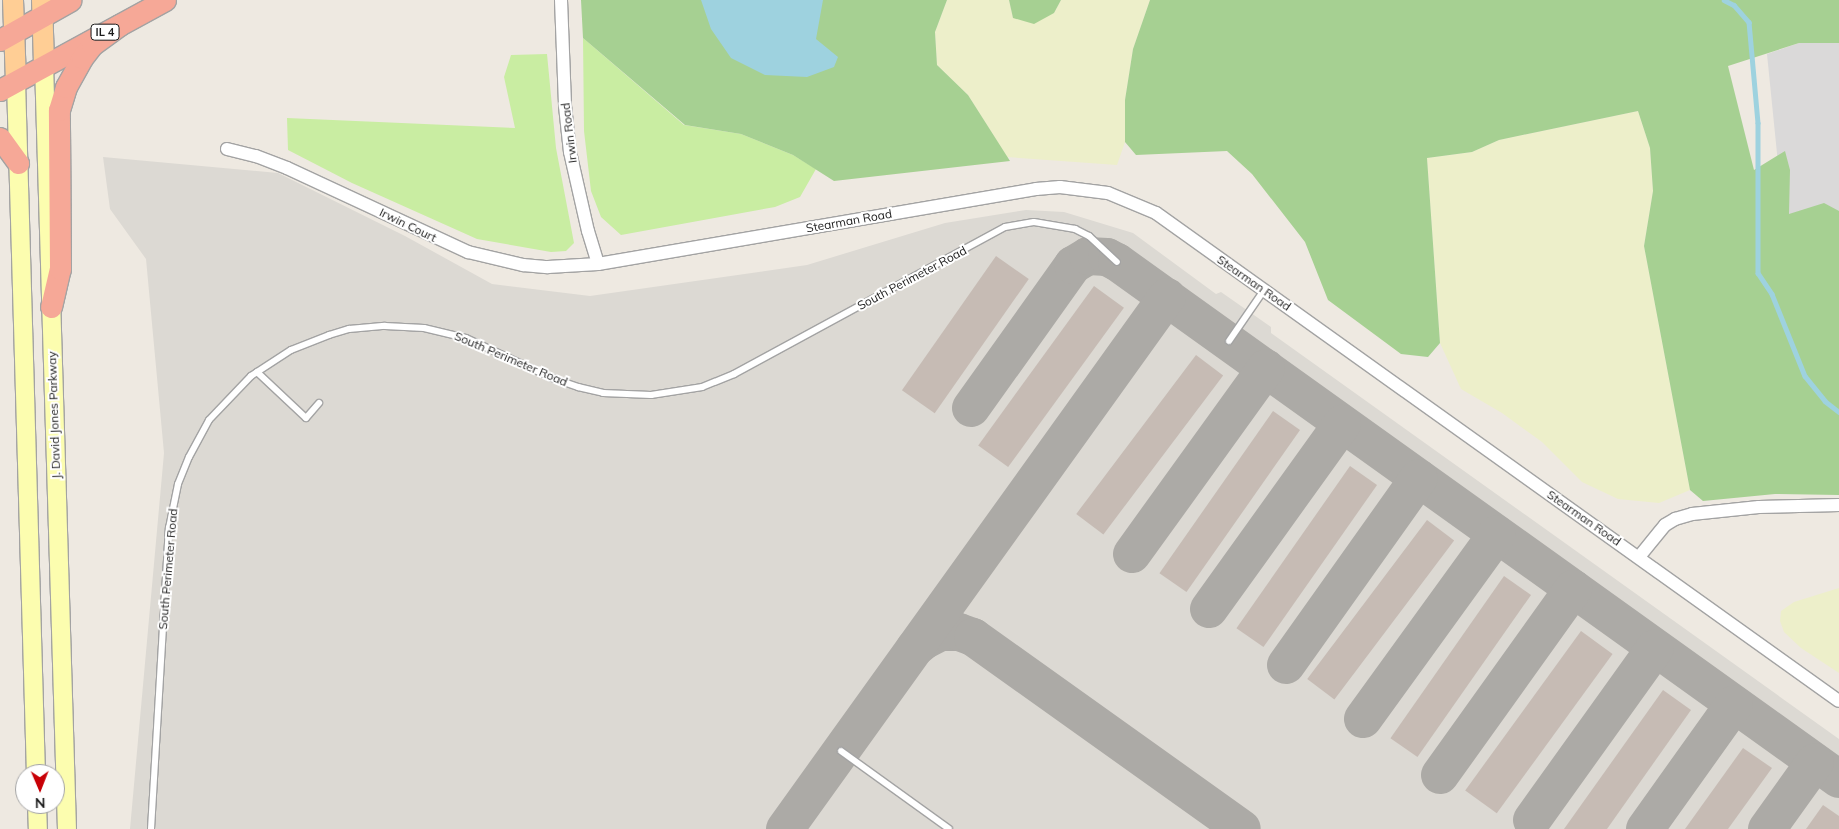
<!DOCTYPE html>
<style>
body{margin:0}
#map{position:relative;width:1839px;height:829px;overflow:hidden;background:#eee9e1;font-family:Mulish,sans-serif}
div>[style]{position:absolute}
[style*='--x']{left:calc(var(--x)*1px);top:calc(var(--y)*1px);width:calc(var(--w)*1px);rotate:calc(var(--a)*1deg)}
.residential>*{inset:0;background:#dad9d9}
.airport>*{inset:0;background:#dcd9d3}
.farmland>*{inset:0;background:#edefca}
.grass>*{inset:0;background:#c9eda2}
.forest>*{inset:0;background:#a6d092}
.water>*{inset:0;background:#9ed2df}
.stream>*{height:4.5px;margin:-2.25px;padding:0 2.25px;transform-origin:2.25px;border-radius:2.25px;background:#9ed2df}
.taxiway>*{height:38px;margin:-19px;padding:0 19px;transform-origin:19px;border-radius:19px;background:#acaaa6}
.building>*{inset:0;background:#c6bbb4;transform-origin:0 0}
.roads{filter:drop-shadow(1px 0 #a3a3a3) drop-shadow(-1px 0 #a3a3a3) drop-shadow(0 1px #a3a3a3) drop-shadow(0 -1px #a3a3a3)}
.service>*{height:6px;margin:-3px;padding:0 3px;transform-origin:3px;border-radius:3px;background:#fff}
.minor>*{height:12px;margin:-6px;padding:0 6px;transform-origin:6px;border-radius:6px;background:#fff}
.secondary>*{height:18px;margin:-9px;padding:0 9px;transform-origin:9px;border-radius:9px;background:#fcfdaf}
.primary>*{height:20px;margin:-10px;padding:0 10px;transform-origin:10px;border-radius:10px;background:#ffce95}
.trunk>*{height:21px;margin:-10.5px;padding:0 10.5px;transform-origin:10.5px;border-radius:10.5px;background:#f6a897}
span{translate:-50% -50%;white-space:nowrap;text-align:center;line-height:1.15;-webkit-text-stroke:4px #fff;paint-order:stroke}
.shield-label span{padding:1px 4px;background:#fff;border:1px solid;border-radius:4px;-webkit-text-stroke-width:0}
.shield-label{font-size:11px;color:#1c1c1c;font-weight:700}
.street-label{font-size:12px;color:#1c1c1c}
.north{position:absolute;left:15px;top:764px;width:50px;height:50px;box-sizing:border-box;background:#fff;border:1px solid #a4a4a4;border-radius:50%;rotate:179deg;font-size:14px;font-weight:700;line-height:20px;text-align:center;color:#1c1c1c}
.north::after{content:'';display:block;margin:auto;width:18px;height:22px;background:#c80006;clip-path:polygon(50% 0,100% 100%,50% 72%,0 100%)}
</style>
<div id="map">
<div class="residential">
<div style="clip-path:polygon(1799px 43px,1839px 43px,1839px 223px,1783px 213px,1767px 54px)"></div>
</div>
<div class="airport">
<div style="clip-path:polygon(103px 157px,278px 173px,405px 236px,492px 284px,590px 296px,807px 265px,945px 223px,1026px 210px,1064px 212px,1133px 233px,1216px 294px,1221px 292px,1271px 327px,1271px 333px,1839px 739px,1839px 829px,130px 829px,164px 453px,146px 259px,110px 209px)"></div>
</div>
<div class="farmland">
<div style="clip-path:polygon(947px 0,1009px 0,1013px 18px,1054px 13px,1061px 0,1150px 0,1133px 49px,1125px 100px,1125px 142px,1117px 165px,1007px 157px,968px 95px,937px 65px,935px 32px)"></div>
<div style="clip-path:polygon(1638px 111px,1650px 148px,1653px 191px,1644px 246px,1690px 490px,1659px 503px,1618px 499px,1582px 482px,1542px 442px,1502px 413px,1461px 389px,1440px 343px,1427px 158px,1472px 152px,1499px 140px)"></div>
<div style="clip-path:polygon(1839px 588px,1839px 673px,1801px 648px,1784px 632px,1780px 621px,1781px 611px,1794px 602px)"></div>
</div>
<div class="grass">
<div style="clip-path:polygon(583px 38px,684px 125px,741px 134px,793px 155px,816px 169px,800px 197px,775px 207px,621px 235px,601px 217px,591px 191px,584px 131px)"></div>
<div style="clip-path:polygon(547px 54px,556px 148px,574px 243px,566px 251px,551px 252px,477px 239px,352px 183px,288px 150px,287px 118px,515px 128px,504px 77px,511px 55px)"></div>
</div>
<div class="forest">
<div style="clip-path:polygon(581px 0,947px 0,935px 32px,937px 65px,968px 95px,1010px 161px,834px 181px,793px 155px,741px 134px,685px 125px,583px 38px)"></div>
<div style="clip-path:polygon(1009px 0,1061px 0,1054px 13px,1034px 24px,1013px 18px)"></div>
<div style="clip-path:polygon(1150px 0,1839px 0,1839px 43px,1799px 43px,1728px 66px,1754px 170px,1785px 151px,1790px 170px,1789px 214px,1824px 203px,1839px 211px,1839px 495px,1775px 494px,1703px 501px,1690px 490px,1644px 246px,1653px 191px,1650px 148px,1638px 111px,1499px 140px,1472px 152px,1427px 158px,1440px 343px,1428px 357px,1401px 354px,1328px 300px,1305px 242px,1252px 174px,1227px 151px,1136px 155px,1125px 142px,1125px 100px,1133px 49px)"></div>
</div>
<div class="water">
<div style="clip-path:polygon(701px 0,823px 0,816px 39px,838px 57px,834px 67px,807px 77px,765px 75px,731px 58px,711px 29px)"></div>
</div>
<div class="stream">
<div style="--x:1724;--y:0;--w:11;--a:27"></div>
<div style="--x:1734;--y:5;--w:23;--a:49"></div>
<div style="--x:1749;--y:22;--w:101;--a:84.9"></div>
<div style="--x:1758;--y:123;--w:150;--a:90"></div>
<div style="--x:1758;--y:273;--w:25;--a:56"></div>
<div style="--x:1772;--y:294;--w:88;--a:68.1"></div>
<div style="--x:1805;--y:376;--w:32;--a:51"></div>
<div style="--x:1825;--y:401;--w:18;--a:38"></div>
</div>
<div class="taxiway">
<div style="--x:971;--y:408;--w:176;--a:-54.5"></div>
<div style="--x:1073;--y:265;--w:17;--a:-31"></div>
<div style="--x:1088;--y:256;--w:19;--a:3"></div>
<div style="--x:1107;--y:257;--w:11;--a:27"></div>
<div style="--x:1117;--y:262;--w:888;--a:35.61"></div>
<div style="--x:1132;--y:554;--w:229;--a:-54.2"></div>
<div style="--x:1209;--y:609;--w:228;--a:-54.3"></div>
<div style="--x:915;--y:648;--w:13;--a:-39"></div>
<div style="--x:925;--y:640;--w:18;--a:-27"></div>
<div style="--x:941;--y:632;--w:18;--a:0"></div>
<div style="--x:959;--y:632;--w:15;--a:20"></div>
<div style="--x:973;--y:637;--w:330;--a:35.5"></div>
<div style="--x:1286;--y:665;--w:229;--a:-54.6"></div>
<div style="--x:1363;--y:719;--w:228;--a:-54.1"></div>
<div style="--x:1440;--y:775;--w:229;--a:-54.4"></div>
<div style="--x:1532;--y:820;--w:211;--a:-54.4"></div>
<div style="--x:785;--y:829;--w:655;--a:-54.32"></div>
<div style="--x:1645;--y:829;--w:153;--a:-54.5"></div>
<div style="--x:1767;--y:829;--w:82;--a:-54.4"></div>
</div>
<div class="building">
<div style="left:996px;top:256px;width:40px;height:164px;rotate:35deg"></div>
<div style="left:1094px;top:286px;width:37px;height:197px;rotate:36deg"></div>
<div style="left:1196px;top:355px;width:34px;height:199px;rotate:37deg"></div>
<div style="left:1273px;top:411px;width:33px;height:198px;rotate:35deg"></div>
<div style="left:1350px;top:466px;width:33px;height:198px;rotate:35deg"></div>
<div style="left:1427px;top:520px;width:34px;height:199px;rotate:37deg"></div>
<div style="left:1504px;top:576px;width:33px;height:198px;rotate:35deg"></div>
<div style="left:1581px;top:631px;width:39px;height:197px;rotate:36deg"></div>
<div style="clip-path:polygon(1663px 690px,1691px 710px,1607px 829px,1564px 829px)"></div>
<div style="clip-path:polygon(1743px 748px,1772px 768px,1728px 829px,1685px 829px)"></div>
<div style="clip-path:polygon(1823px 805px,1839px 816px,1839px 829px,1806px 829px)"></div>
</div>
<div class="roads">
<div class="service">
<div style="--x:1229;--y:341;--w:62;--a:-55.5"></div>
<div style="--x:257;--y:372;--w:67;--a:43.2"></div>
<div style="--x:306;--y:418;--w:20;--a:-49"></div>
<div style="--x:841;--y:751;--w:133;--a:35.8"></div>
<div style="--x:151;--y:829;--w:302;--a:-86.6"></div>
<div style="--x:169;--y:528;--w:45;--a:-78.4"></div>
<div style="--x:178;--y:484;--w:29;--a:-68"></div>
<div style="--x:189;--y:457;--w:42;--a:-61.6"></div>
<div style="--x:209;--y:420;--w:61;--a:-46.3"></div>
<div style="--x:251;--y:376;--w:48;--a:-33"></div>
<div style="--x:291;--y:350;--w:41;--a:-21.5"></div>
<div style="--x:329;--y:335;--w:21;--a:-17"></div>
<div style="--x:349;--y:329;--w:36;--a:-5"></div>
<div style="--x:385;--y:326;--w:39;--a:3"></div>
<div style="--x:424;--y:328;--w:43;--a:13.4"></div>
<div style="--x:466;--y:338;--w:95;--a:24.9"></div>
<div style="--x:552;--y:378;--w:28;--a:19"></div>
<div style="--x:578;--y:387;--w:26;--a:13"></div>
<div style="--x:603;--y:393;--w:48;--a:2.4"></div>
<div style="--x:651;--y:395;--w:52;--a:-8.9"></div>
<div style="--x:702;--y:387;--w:35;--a:-22"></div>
<div style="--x:734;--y:374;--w:308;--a:-28.5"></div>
<div style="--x:1005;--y:227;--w:29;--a:-10"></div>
<div style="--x:1034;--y:222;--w:42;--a:9.7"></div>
<div style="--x:1075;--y:229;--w:16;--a:27"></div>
<div style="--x:1089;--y:236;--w:38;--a:43"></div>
</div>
<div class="minor">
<div style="--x:561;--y:0;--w:106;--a:87.8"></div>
<div style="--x:565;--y:106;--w:46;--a:83.8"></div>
<div style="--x:570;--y:152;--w:81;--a:77.2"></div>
<div style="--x:588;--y:231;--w:34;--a:73"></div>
<div style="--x:227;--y:149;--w:30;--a:14"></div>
<div style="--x:256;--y:156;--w:33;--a:21"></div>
<div style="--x:287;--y:168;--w:200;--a:24.9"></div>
<div style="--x:468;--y:252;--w:57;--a:13.3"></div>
<div style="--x:523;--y:265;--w:25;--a:5"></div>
<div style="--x:548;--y:267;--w:50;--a:-3.4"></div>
<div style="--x:598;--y:264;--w:444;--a:-9.7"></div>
<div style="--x:1036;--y:189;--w:24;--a:-5"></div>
<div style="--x:1060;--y:187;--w:48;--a:7.1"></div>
<div style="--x:1108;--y:193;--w:52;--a:22.6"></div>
<div style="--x:1156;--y:213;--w:839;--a:35.55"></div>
<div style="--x:1639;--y:557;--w:41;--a:-50.9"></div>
<div style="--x:1665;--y:525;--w:12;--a:-31"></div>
<div style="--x:1675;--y:519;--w:18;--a:-16"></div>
<div style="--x:1692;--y:514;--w:67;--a:-6"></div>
<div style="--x:1759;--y:507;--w:80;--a:-1.4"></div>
</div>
<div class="secondary">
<div style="--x:44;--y:64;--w:765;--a:88.28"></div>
<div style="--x:16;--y:81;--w:693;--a:88.35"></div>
<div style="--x:37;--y:804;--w:25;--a:88"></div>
</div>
<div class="primary">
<div style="--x:13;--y:0;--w:81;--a:87.9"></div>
<div style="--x:42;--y:0;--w:64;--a:88.2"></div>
</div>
<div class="trunk">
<div style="--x:0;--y:40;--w:81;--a:-29.4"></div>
<div style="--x:0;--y:90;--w:188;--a:-28.6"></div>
<div style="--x:0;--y:138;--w:31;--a:54"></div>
<div style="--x:51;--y:307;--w:39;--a:-77"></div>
<div style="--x:60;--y:269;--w:159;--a:-90.4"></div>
<div style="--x:59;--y:110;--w:24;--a:-73"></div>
<div style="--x:66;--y:87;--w:33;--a:-61"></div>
<div style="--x:82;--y:58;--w:16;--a:-52"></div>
<div style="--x:92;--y:45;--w:34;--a:-36"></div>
</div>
</div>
<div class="shield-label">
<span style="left:105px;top:32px">IL 4</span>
</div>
<div class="street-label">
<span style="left:569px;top:133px;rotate:-97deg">Irwin Road</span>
<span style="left:849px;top:221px;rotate:-10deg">Stearman Road</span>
<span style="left:408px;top:225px;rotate:26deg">Irwin Court</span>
<span style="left:912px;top:278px;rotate:-28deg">South Perimeter Road</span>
<span style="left:1254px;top:283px;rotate:35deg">Stearman Road</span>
<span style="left:511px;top:359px;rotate:23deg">South Perimeter Road</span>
<span style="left:54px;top:415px;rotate:-92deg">J. David Jones Parkway</span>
<span style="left:1584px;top:518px;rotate:35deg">Stearman Road</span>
<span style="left:168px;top:569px;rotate:-85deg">South Perimeter Road</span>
</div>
<div class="north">N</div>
</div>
